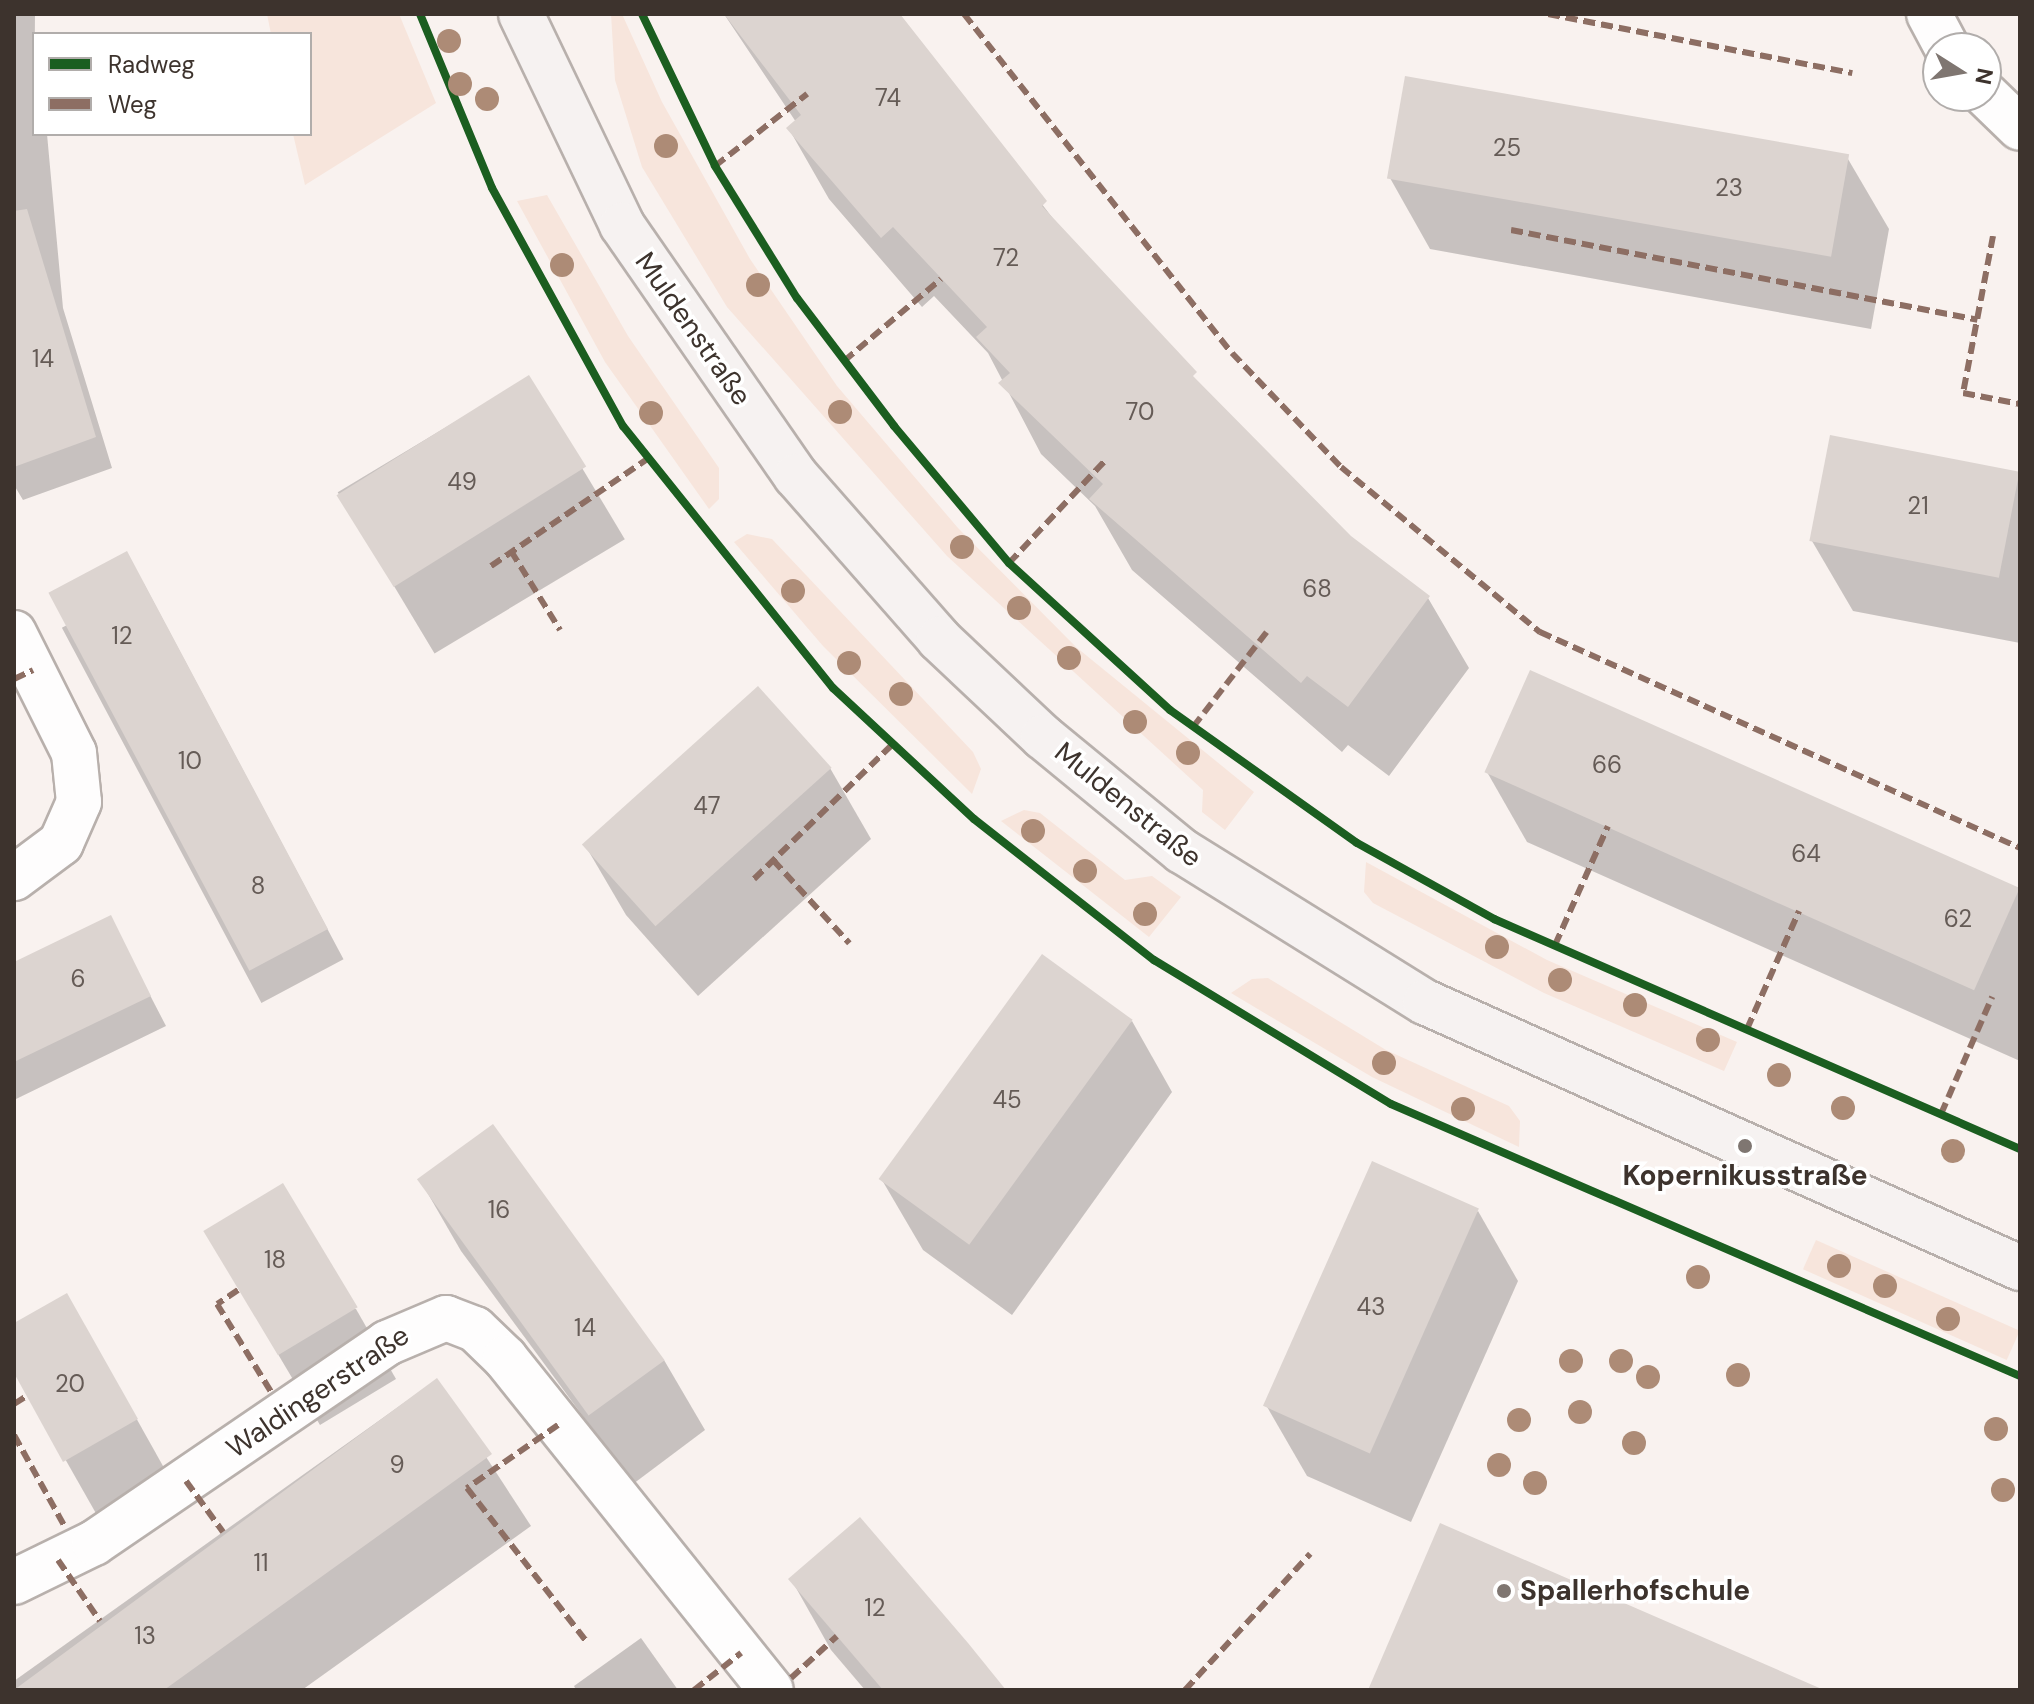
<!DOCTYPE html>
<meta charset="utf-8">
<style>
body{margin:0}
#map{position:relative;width:2034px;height:1704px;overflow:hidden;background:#f9f2ef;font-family:"DM Sans",sans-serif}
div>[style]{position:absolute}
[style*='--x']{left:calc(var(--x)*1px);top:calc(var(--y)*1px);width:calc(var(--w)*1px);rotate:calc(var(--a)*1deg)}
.green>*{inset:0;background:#f7e5dc;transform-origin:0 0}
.shadow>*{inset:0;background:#0003;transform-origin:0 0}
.building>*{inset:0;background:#dcd4d0;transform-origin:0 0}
.roads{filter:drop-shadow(2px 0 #b8b0ac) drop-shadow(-2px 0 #b8b0ac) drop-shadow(0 2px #b8b0ac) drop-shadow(0 -2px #b8b0ac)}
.street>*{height:44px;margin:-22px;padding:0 22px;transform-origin:22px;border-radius:22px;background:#fefdfd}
.secondary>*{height:44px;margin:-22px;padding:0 22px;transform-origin:22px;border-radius:22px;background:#f6f2f1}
.quiet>*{height:6px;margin-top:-3px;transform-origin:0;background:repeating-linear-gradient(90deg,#8d6e63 0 12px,transparent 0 18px)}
.cycleway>*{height:8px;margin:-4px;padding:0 4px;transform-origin:4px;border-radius:4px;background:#1b5e20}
.trees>*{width:24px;height:24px;margin:-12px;border-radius:50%;background:#ad8b76}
.dots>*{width:22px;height:22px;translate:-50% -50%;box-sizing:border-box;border:4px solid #fff;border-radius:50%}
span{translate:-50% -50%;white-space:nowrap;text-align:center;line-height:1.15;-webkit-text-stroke:7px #fff;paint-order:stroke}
.number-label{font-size:24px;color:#655b56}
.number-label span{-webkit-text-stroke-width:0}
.street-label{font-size:28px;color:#3d332d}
.poi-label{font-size:28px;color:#3d332d;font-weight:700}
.left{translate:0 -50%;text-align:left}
.frame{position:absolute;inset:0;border:16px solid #3d332d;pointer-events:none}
.legend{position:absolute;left:32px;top:32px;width:280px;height:104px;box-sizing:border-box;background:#fff;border:2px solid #b1adab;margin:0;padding:10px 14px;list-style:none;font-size:24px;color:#3d332d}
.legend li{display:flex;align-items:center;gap:16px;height:40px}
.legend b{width:40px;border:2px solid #b1adab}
.north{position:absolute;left:1922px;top:32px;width:80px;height:80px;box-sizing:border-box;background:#fff;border:2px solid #b1adab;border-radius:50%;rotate:101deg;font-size:22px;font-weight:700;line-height:32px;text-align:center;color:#3d332d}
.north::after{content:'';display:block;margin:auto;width:28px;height:36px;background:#7f7671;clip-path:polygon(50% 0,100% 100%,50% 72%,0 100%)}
</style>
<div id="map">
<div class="green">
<div style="clip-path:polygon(267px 14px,399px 14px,436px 103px,305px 185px,293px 134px,310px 134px,310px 34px,271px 34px)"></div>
<div style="clip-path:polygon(611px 14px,622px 14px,662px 102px,750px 259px,837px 386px,958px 528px,1076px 647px,1254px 792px,1225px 830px,1202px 812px,1203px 790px,947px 556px,727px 307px,642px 167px,615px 80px)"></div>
<div style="clip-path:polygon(547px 195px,628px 336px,719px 468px,719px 499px,709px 509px,605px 362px,517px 201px)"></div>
<div style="clip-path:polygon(747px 534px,772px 539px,973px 752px,981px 769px,972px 794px,823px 646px,734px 542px)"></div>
<div style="clip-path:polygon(1024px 810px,1040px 813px,1125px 880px,1152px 876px,1181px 897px,1149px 937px,1001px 821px)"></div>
<div style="clip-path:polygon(1366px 862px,1547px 960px,1737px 1042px,1724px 1071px,1544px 993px,1373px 903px,1364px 892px)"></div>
<div style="clip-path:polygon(1268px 978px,1386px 1050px,1509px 1106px,1520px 1121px,1519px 1147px,1372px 1077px,1231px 993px,1252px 979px)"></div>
<div style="left:1816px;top:1240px;width:223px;height:32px;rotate:24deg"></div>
</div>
<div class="shadow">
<div style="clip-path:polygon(14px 14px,35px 14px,34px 134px,47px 134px,63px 308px,112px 468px,23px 500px,14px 485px)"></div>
<div style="clip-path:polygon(724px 14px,896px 14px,1061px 229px,1208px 394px,1350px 538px,1428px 598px,1469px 668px,1389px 776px,1348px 745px,1342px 752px,1132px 570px,1095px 506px,1041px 454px,988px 353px,934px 296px,922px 307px,829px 199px,789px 129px,796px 122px)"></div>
<div style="clip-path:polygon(1848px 159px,1889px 229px,1871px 329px,1430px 249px,1390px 178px)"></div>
<div style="left:528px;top:378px;width:188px;height:222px;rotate:59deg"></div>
<div style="clip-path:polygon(2020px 473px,2020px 643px,1853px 611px,1812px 541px)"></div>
<div style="left:144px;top:584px;width:425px;height:93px;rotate:62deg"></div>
<div style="clip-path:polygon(830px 768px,871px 839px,698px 996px,626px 915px,585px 845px)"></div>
<div style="clip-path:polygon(1487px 772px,2020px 890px,2020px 1061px,1527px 842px)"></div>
<div style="clip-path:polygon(110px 918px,166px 1026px,14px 1100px,14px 964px)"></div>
<div style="clip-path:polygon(1132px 1021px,1172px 1092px,1012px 1315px,923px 1250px,882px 1180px)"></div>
<div style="clip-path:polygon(420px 1180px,664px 1360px,705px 1430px,633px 1484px,461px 1251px)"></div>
<div style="clip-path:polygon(1478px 1211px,1518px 1281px,1411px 1522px,1307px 1476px,1266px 1405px)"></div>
<div style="clip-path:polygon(247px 1302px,356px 1309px,396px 1379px,320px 1425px)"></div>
<div style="clip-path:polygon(14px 1325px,107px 1366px,177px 1491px,106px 1531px,14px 1369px)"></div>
<div style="clip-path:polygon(436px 1380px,531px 1526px,302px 1690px,14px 1690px,14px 1681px)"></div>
<div style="clip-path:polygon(791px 1579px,1002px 1690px,865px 1690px,831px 1650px)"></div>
<div style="clip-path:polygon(641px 1638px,678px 1690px,576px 1690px,574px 1686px)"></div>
</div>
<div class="building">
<div style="clip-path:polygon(724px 14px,900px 14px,1047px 201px,1042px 206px,1197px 372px,1193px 376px,1351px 536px,1430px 596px,1348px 707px,1307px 676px,1301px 683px,1089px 499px,1103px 484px,998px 383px,1010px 373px,976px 337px,987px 327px,893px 227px,881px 238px,786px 128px,801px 115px)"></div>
<div style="left:1405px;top:76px;width:451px;height:104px;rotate:10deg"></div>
<div style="clip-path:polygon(27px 209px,96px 437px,14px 467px,14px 211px)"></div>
<div style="left:529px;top:375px;width:108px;height:227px;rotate:58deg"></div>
<div style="left:1830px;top:435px;width:193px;height:108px;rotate:11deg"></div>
<div style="left:127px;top:551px;width:428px;height:89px;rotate:62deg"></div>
<div style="left:1530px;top:670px;width:536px;height:112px;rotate:24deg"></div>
<div style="left:758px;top:686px;width:110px;height:237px;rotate:48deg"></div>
<div style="clip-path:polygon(111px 915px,151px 996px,14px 1062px,14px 962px)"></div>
<div style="left:1042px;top:954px;width:112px;height:278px;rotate:36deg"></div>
<div style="left:493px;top:1124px;width:292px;height:94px;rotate:54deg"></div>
<div style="left:1372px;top:1161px;width:117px;height:268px;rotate:24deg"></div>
<div style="left:283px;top:1183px;width:145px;height:93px;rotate:59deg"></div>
<div style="clip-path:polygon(67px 1293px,138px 1419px,63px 1462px,14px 1373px,14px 1323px)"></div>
<div style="clip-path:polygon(437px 1378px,492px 1454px,164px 1690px,14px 1690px)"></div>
<div style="clip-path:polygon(860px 1517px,968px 1643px,1006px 1690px,883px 1690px,788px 1579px)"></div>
<div style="clip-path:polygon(1440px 1523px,1824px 1690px,1368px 1690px)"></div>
</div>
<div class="roads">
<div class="street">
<div style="--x:1929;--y:14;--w:38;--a:62"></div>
<div style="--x:1986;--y:95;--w:47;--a:44.1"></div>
<div style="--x:14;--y:633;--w:134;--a:63.4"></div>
<div style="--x:74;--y:753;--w:49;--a:84.2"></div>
<div style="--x:79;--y:802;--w:45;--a:113.7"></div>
<div style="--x:61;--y:843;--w:59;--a:143.3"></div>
<div style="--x:14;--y:1582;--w:89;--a:-26"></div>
<div style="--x:94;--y:1543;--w:355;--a:-34.3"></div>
<div style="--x:387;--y:1343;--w:64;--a:-23"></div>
<div style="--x:446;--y:1318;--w:31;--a:21"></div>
<div style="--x:475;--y:1329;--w:42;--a:44"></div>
<div style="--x:505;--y:1358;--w:425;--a:51.3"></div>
</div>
<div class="secondary">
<div style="--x:521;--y:14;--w:234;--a:64.4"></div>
<div style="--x:622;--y:225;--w:305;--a:55.3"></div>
<div style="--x:796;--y:476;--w:217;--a:48.7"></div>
<div style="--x:939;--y:639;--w:143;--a:43.3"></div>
<div style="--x:1043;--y:737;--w:180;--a:39.4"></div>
<div style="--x:1182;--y:851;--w:286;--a:31.9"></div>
<div style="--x:1425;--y:1002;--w:652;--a:24.09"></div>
</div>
</div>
<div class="quiet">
<div style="--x:964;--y:14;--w:432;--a:51.7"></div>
<div style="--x:1232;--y:353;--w:158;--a:46.3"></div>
<div style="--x:1341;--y:467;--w:259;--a:39.7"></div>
<div style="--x:1540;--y:632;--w:526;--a:24.23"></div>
<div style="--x:1548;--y:14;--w:310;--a:11"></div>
<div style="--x:715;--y:166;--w:117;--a:-38"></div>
<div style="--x:1511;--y:230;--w:475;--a:10.9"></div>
<div style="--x:1993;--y:236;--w:160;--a:100.8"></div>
<div style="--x:1963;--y:393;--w:58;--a:10.9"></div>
<div style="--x:844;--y:361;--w:127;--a:-40.2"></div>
<div style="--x:511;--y:551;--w:93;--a:58.2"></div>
<div style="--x:1009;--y:563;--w:139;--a:-46.8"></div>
<div style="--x:491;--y:566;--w:189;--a:-34.4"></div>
<div style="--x:14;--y:679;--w:21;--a:-25"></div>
<div style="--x:1193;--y:727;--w:124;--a:-52.2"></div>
<div style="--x:773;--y:860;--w:113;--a:47.5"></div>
<div style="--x:754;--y:879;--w:194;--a:-44.2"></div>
<div style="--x:1555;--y:945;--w:130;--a:-66"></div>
<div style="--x:1747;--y:1029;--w:129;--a:-66.2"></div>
<div style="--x:1941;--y:1114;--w:128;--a:-66.4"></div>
<div style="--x:238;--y:1290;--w:25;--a:146"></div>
<div style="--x:217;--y:1304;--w:107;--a:58.4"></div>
<div style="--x:14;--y:1404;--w:15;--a:-32"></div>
<div style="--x:558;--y:1425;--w:111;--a:145.3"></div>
<div style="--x:467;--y:1488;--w:195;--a:52.1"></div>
<div style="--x:14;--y:1435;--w:107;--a:61"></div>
<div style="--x:186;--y:1481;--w:63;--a:54"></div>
<div style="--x:58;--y:1560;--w:74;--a:55.5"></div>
<div style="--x:791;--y:1678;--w:62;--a:-42.4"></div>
<div style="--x:694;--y:1690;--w:60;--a:-38.2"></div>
<div style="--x:1185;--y:1690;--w:185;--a:-47.4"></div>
</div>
<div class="cycleway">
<div style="--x:420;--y:14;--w:188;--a:67.5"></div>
<div style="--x:492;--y:188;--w:272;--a:61.2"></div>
<div style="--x:623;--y:426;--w:336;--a:51.3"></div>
<div style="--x:833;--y:688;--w:192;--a:42.9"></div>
<div style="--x:974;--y:819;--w:229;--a:38.1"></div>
<div style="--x:1154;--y:960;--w:277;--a:31.3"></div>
<div style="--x:1391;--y:1104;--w:685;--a:23.39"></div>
<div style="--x:642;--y:14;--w:169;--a:64.3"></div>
<div style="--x:715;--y:166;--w:155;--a:58.2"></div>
<div style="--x:797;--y:298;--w:161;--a:52.8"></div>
<div style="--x:894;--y:426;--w:179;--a:50"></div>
<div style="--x:1009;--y:563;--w:218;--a:42.4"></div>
<div style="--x:1170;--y:710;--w:229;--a:35.4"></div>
<div style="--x:1357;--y:843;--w:157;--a:29"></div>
<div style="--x:1494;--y:919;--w:574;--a:23.62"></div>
</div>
<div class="trees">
<div style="left:449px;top:41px"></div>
<div style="left:460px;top:84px"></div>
<div style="left:487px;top:99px"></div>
<div style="left:666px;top:146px"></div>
<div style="left:562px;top:265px"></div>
<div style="left:758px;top:285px"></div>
<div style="left:840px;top:412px"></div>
<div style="left:651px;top:413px"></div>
<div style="left:962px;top:547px"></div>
<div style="left:793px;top:591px"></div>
<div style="left:1019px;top:608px"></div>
<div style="left:1069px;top:658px"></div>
<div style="left:849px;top:663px"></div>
<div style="left:901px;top:694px"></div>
<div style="left:1135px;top:722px"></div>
<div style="left:1188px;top:753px"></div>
<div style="left:1033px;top:831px"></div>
<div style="left:1085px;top:871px"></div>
<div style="left:1145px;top:914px"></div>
<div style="left:1497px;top:947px"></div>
<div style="left:1560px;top:980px"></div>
<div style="left:1635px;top:1005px"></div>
<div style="left:1708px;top:1040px"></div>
<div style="left:1384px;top:1063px"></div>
<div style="left:1779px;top:1075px"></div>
<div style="left:1843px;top:1108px"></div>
<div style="left:1463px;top:1109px"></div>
<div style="left:1953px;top:1151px"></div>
<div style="left:1839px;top:1266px"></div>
<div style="left:1698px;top:1277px"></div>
<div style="left:1885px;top:1286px"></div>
<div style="left:1948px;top:1319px"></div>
<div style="left:1571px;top:1361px"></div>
<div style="left:1621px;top:1361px"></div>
<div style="left:1738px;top:1375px"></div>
<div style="left:1648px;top:1377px"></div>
<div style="left:1580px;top:1412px"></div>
<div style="left:1519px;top:1420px"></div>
<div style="left:1996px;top:1429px"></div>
<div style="left:1634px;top:1443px"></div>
<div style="left:1499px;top:1465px"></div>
<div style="left:1535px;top:1483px"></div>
<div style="left:2003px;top:1490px"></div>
</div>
<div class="dots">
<div style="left:1745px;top:1146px;background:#7f7671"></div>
<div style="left:1504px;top:1591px;background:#7f7671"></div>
</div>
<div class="number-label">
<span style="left:888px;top:98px">74</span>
<span style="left:1507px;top:148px">25</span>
<span style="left:1729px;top:188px">23</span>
<span style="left:1006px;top:258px">72</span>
<span style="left:43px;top:359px">14</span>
<span style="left:1140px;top:412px">70</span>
<span style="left:462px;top:482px">49</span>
<span style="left:1918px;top:506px">21</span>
<span style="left:1317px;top:589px">68</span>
<span style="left:122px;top:636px">12</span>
<span style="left:190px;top:761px">10</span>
<span style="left:1607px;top:765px">66</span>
<span style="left:707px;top:806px">47</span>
<span style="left:1806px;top:854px">64</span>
<span style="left:258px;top:886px">8</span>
<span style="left:1958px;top:919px">62</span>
<span style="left:78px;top:979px">6</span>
<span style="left:1007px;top:1100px">45</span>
<span style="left:499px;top:1210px">16</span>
<span style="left:275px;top:1260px">18</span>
<span style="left:1371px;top:1307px">43</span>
<span style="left:585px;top:1328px">14</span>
<span style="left:70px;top:1384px">20</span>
<span style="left:397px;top:1465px">9</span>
<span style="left:261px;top:1563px">11</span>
<span style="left:875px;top:1608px">12</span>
<span style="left:145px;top:1636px">13</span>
</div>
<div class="street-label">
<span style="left:693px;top:329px;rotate:55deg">Muldenstraße</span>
<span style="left:1128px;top:805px;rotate:39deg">Muldenstraße</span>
<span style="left:318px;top:1392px;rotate:-34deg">Waldingerstraße</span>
</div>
<div class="poi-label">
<span style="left:1745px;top:1176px">Kopernikusstraße</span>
<span class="left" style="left:1520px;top:1591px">Spallerhofschule</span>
</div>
<div class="frame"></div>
<ul class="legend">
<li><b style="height:10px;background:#1b5e20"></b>Radweg</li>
<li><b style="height:10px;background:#8d6e63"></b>Weg</li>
</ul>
<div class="north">N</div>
</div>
